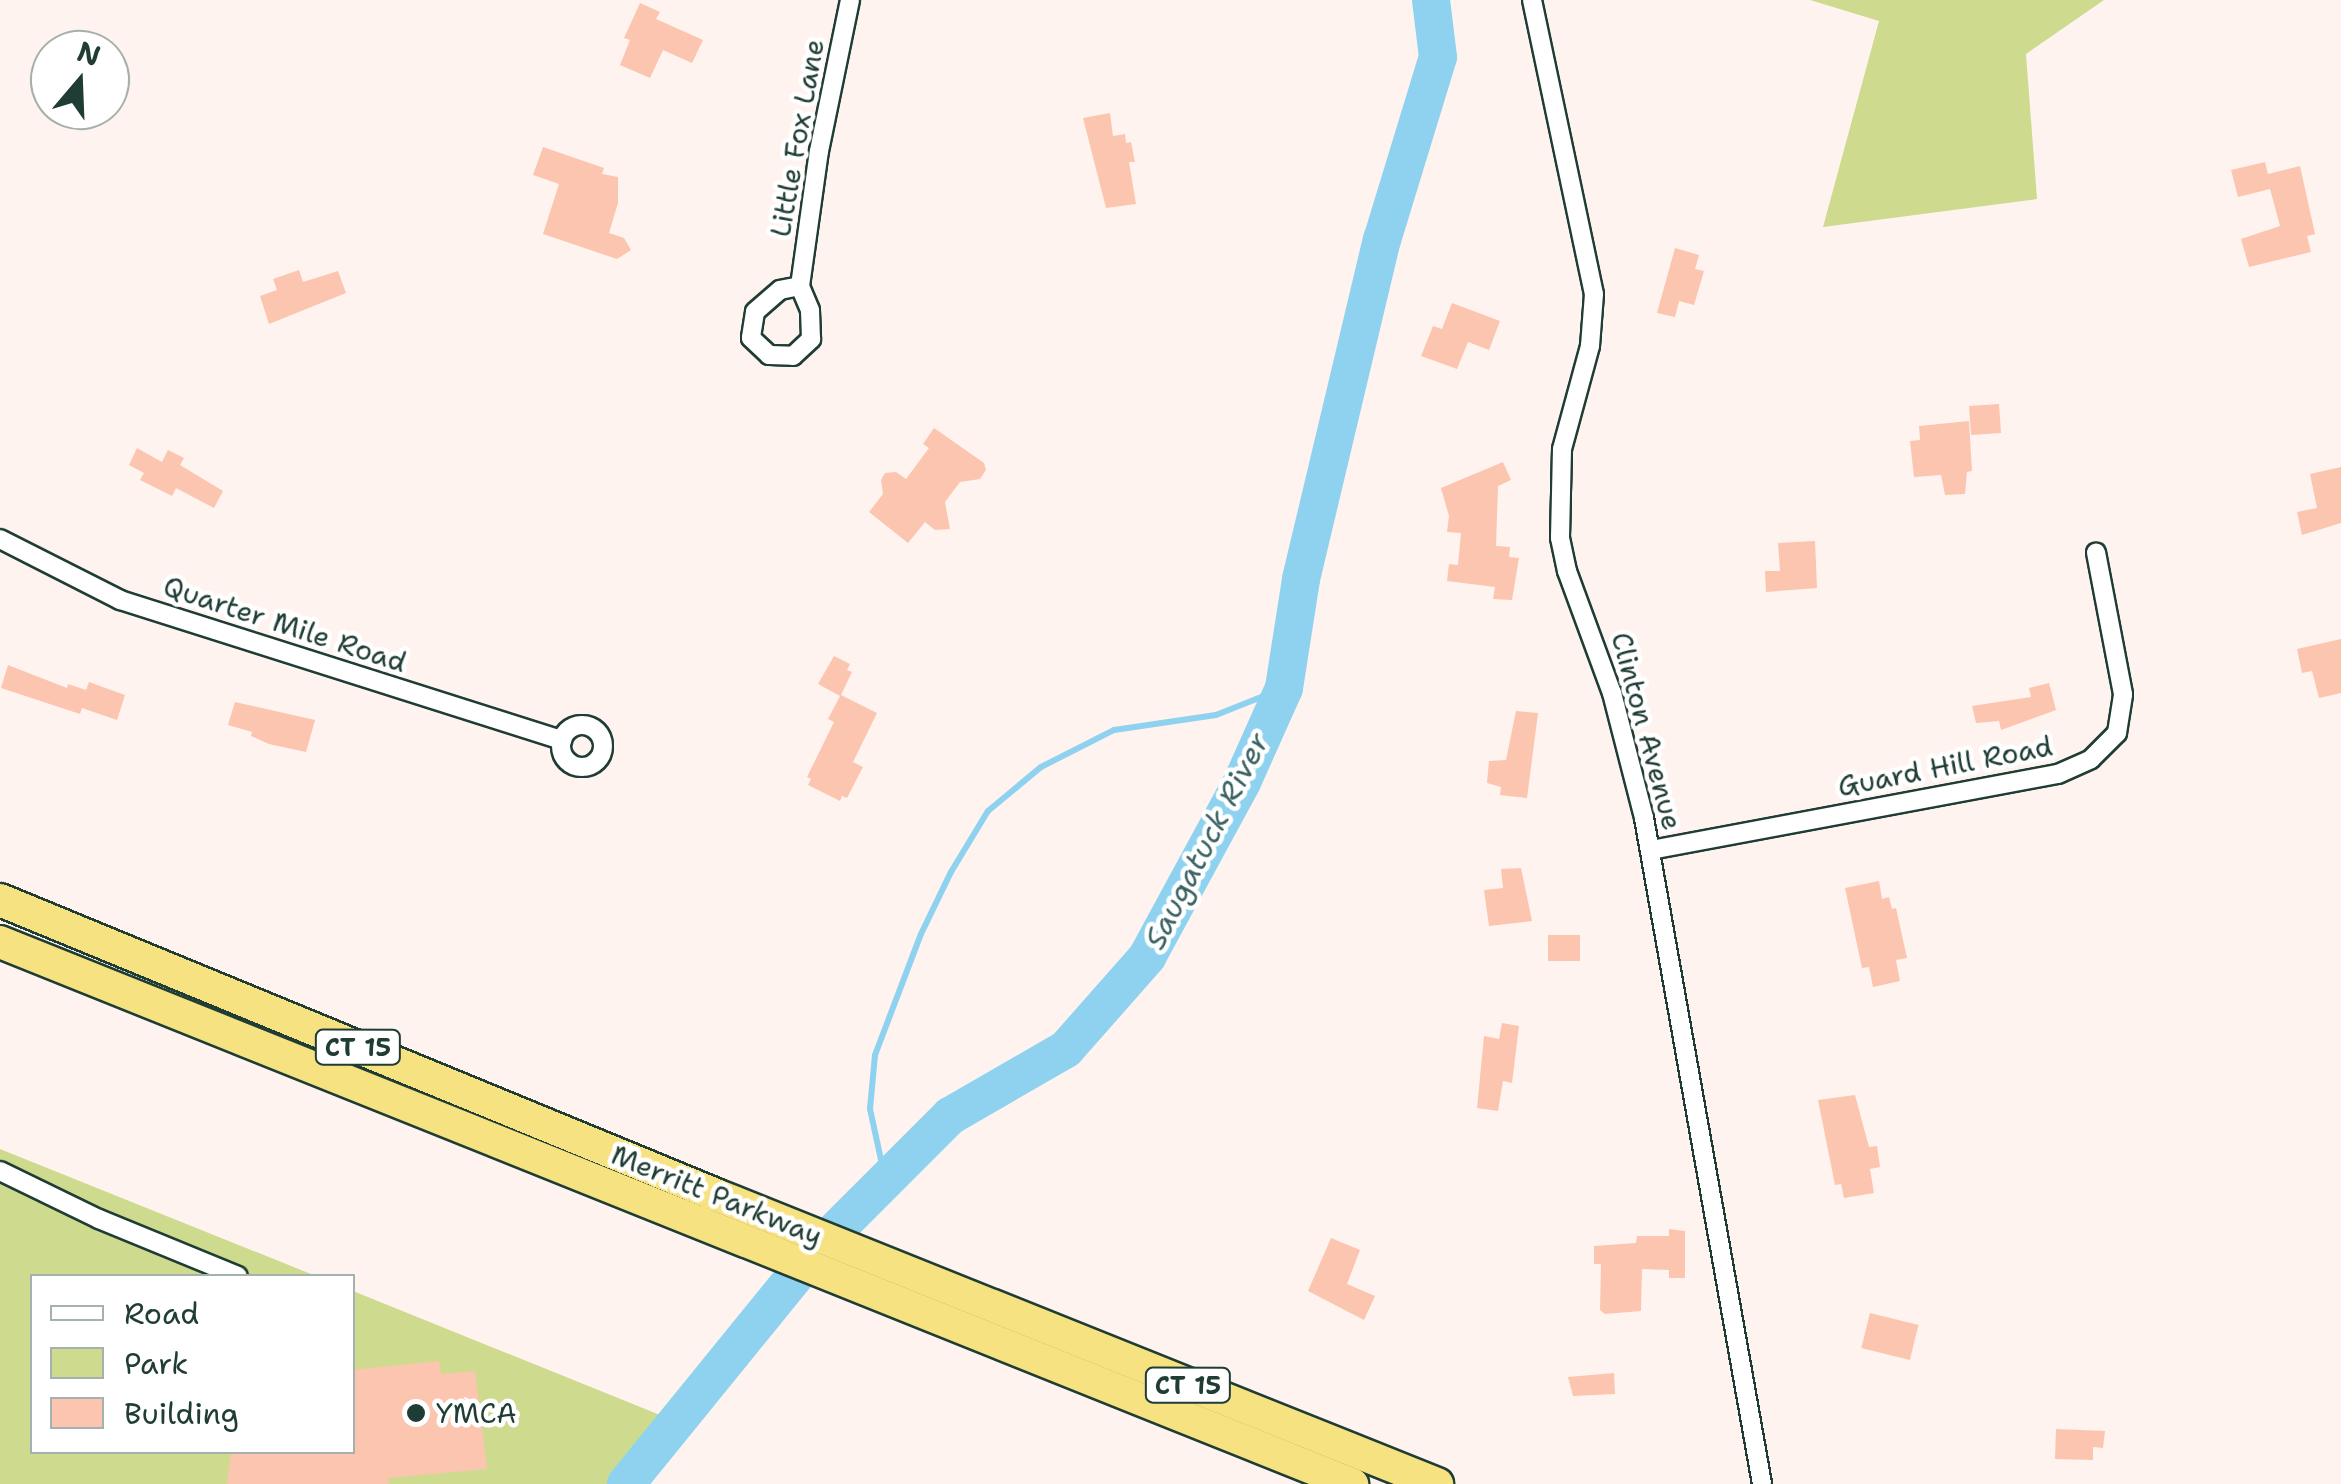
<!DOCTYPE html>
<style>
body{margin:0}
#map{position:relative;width:2341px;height:1484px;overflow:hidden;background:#fef3ef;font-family:"Shantell Sans",sans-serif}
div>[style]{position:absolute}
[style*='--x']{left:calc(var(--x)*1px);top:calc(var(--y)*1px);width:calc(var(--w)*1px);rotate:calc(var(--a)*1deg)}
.green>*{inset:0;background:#cedb8f}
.stream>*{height:6px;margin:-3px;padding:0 3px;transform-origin:3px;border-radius:3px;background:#8ed2f0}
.river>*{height:38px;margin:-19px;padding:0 19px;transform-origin:19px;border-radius:19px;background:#8ed2f0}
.building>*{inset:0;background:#fcc5af;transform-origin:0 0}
.roads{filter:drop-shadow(2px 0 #1f3d34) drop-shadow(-2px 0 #1f3d34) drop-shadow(0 2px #1f3d34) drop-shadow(0 -2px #1f3d34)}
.street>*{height:18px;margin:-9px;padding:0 9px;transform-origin:9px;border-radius:9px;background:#fff}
.street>.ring{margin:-9px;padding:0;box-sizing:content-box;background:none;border:18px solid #fff;border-radius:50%}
.highway>*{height:32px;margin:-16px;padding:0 16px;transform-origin:16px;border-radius:16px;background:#f7e281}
.dots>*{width:28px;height:28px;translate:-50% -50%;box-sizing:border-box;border:5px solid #fff;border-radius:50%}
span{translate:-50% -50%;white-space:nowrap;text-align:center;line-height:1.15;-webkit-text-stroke:9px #fff;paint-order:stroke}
.shield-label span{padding:2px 8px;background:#fff;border:2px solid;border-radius:8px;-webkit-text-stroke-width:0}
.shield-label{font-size:25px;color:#1f3d34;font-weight:700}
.street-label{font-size:28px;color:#1f3d34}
.poi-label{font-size:28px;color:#1f3d34}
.left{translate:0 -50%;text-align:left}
.water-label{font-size:30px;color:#3b6263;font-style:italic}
.legend{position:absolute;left:30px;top:1274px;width:325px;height:180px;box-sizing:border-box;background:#fff;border:2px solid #a5b1ae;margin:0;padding:12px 18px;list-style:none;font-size:30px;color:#1f3d34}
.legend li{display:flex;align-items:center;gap:20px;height:50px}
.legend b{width:50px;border:2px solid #a5b1ae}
.north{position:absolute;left:30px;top:30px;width:100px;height:100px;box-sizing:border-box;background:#fff;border:2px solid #a5b1ae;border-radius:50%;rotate:19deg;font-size:28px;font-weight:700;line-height:40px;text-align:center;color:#1f3d34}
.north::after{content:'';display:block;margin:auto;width:35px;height:45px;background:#1f3d34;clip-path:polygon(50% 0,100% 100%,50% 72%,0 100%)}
</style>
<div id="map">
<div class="green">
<div style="clip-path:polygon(1810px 0,2104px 0,2026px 54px,2037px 199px,1823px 227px,1879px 21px)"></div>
<div style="clip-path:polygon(0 1149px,316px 1276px,32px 1276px,32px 1452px,352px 1452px,353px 1291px,665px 1417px,614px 1484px,0 1484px)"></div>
</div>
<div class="stream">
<div style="--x:886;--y:1183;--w:76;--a:-102.2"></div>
<div style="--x:870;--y:1109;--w:54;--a:-84.7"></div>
<div style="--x:875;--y:1055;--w:129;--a:-69.2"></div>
<div style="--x:921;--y:934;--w:69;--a:-64.2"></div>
<div style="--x:951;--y:872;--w:71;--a:-58.8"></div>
<div style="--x:988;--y:811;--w:69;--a:-39.7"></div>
<div style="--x:1041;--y:767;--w:82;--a:-26.9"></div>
<div style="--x:1114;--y:730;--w:103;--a:-8.4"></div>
<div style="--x:1216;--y:715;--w:73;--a:-21.7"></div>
</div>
<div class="river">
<div style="--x:626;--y:1484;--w:301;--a:-50.9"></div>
<div style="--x:816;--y:1250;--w:190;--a:-45"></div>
<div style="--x:950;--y:1116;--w:134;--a:-30"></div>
<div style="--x:1066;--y:1049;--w:123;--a:-48.6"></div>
<div style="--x:1147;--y:957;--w:199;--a:-61.5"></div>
<div style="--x:1242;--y:782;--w:103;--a:-65.9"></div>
<div style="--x:1284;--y:688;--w:110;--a:-81.1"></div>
<div style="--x:1301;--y:579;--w:349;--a:-76.6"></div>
<div style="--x:1382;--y:240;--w:191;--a:-73"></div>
<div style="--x:1438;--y:57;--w:57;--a:-97"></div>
</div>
<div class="building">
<div style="clip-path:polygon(640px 3px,660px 12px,656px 19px,703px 40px,692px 63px,663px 50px,650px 78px,620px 65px,630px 40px,624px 38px)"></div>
<div style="clip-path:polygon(1110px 113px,1113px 136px,1125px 134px,1126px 143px,1131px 142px,1135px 162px,1129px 162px,1136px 204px,1106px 208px,1083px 118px)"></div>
<div style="clip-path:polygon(543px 147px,604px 168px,602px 174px,618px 177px,618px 203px,609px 233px,624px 238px,631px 250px,617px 259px,543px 234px,559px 184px,533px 175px)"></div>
<div style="clip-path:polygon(2265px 162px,2268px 174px,2300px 166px,2315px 234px,2307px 236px,2311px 252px,2249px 267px,2241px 239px,2280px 226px,2270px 189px,2238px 197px,2231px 170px)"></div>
<div style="clip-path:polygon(1675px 248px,1699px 255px,1695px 269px,1704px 271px,1694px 305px,1679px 301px,1675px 317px,1657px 313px)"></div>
<div style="clip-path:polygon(299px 270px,303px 282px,338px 271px,346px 293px,269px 324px,260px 296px,277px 290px,273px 279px)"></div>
<div style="clip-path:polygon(1452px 303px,1500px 321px,1489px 350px,1468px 342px,1457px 369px,1421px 356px,1433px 326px,1442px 329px)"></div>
<div style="left:1999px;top:404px;width:29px;height:30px;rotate:86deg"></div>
<div style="clip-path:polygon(1969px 421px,1972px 471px,1967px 472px,1965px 494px,1945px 495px,1941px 475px,1914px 477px,1910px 441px,1920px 440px,1919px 426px)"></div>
<div style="clip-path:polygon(934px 428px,984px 463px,986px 470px,980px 479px,960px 482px,945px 502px,950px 529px,935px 530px,925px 522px,908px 543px,869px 512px,883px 494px,881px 480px,885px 473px,896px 472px,906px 479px,929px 448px,923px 444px)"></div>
<div style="clip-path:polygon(137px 448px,162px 462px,168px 450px,184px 458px,180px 465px,223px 491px,214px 508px,176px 488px,172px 496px,140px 480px,144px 473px,129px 465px)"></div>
<div style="clip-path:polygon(1503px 462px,1511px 480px,1498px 486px,1496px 546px,1510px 547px,1509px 557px,1519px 558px,1512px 600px,1493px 599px,1495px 587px,1447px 581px,1449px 564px,1458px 565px,1461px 533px,1447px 532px,1449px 516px,1441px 488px)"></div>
<div style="clip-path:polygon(2341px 467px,2341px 523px,2302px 535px,2297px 512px,2317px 508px,2310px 474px)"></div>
<div style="clip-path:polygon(1815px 541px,1817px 588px,1766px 592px,1765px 571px,1780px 571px,1778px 543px)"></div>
<div style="clip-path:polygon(2341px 639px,2341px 693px,2319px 698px,2312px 671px,2302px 673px,2297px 649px)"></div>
<div style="clip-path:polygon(834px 656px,850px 664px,847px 670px,852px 672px,841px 695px,877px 713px,853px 762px,863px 767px,847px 798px,842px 796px,840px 801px,808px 785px,811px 779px,807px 777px,834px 722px,828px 719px,840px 696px,818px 684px)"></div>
<div style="clip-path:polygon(8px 665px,67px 688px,68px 684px,86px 690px,89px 682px,125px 695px,117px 720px,82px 708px,80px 714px,1px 688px)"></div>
<div style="clip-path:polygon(2049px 683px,2056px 710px,2001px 730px,1999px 721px,1976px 723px,1972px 706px,2031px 697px,2029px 688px)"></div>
<div style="clip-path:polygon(235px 702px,315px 720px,306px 752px,269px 744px,251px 736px,252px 732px,228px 725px)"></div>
<div style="clip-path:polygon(1516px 711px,1538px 713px,1527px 798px,1500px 795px,1501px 787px,1487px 783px,1489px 761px,1506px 760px)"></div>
<div style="clip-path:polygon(1521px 868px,1532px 921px,1489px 926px,1484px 890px,1503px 888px,1501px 869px)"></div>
<div style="clip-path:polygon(1879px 881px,1882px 899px,1889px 897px,1892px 909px,1896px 908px,1907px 958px,1896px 960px,1900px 981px,1873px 987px,1869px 967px,1862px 968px,1845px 888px)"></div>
<div style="left:1548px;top:935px;width:32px;height:26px"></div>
<div style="clip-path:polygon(1502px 1023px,1519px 1026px,1512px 1083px,1503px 1081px,1498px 1111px,1477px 1108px,1484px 1036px,1499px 1039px)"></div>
<div style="clip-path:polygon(1855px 1095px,1869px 1147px,1877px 1146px,1880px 1167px,1870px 1169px,1874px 1193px,1844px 1198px,1841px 1184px,1835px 1185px,1818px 1100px)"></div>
<div style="clip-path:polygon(1669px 1229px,1685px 1231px,1685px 1278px,1669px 1278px,1669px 1270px,1642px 1269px,1641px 1311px,1605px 1314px,1600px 1310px,1601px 1264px,1594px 1264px,1594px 1246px,1636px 1243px,1637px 1236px,1669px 1236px)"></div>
<div style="clip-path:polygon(1331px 1238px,1360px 1250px,1347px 1284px,1375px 1296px,1364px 1320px,1308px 1291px)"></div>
<div style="left:1870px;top:1313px;width:50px;height:36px;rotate:14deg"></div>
<div style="clip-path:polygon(439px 1361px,441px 1374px,475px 1371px,487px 1469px,388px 1478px,389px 1484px,227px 1484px,231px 1452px,352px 1452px,352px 1370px)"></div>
<div style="clip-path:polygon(1614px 1373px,1615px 1394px,1573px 1396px,1568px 1377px)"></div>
<div style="clip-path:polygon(2056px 1429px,2105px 1431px,2103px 1448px,2093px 1447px,2093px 1460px,2055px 1459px)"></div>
</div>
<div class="roads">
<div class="street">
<div style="--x:1532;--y:0;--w:300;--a:78.1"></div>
<div style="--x:1594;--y:294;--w:52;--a:94.4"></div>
<div style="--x:1590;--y:346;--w:107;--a:105.2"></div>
<div style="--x:1562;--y:449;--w:89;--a:91.3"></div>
<div style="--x:1560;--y:538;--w:34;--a:78"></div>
<div style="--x:1567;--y:571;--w:130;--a:69.8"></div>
<div style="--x:1612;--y:693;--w:129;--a:75.6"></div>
<div style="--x:1644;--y:818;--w:676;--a:79.95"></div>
<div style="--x:800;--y:286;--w:20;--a:169"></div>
<div style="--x:780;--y:290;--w:33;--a:139"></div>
<div style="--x:755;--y:312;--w:26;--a:99"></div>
<div style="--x:751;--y:338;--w:25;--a:43"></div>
<div style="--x:769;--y:355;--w:24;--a:2"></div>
<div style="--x:793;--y:356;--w:25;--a:-43"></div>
<div style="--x:811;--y:339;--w:29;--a:-92"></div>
<div style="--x:810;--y:310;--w:26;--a:-113"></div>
<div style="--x:800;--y:286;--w:136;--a:-82"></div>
<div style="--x:819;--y:151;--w:154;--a:-78.4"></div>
<div style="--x:0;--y:539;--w:135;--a:26.9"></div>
<div style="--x:120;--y:600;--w:464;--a:17.6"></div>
<div class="ring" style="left:561px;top:725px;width:24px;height:24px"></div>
<div style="--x:1651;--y:850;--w:414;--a:-10.6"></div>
<div style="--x:2058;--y:774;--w:36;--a:-24"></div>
<div style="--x:2091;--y:759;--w:37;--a:-45"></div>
<div style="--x:2117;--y:733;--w:39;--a:-81"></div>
<div style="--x:2123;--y:694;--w:144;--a:-100.8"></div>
<div style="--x:0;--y:1171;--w:110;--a:25.9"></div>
<div style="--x:99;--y:1219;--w:150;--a:22.3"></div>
</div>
<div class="highway">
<div style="--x:0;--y:900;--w:774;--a:22.39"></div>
<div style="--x:716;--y:1195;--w:777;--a:21.84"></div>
<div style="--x:0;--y:942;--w:1457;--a:21.85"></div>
</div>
</div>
<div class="dots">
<div style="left:416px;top:1413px;background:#1f3d34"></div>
</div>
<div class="shield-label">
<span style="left:358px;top:1047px">CT 15</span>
<span style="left:1188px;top:1385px">CT 15</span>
</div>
<div class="street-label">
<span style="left:797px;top:138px;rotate:-80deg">Little Fox Lane</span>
<span style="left:285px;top:624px;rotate:18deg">Quarter Mile Road</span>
<span style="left:1647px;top:731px;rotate:75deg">Clinton Avenue</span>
<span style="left:1945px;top:766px;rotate:-11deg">Guard Hill Road</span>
<span style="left:717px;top:1195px;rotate:22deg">Merritt Parkway</span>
</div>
<div class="poi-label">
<span class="left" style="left:436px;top:1413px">YMCA</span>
</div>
<div class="water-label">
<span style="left:1207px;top:841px;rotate:-63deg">Saugatuck River</span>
</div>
<ul class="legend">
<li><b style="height:12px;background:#fff"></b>Road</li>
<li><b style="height:28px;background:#cedb8f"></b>Park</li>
<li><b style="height:28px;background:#fcc5af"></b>Building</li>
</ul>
<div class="north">N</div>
</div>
